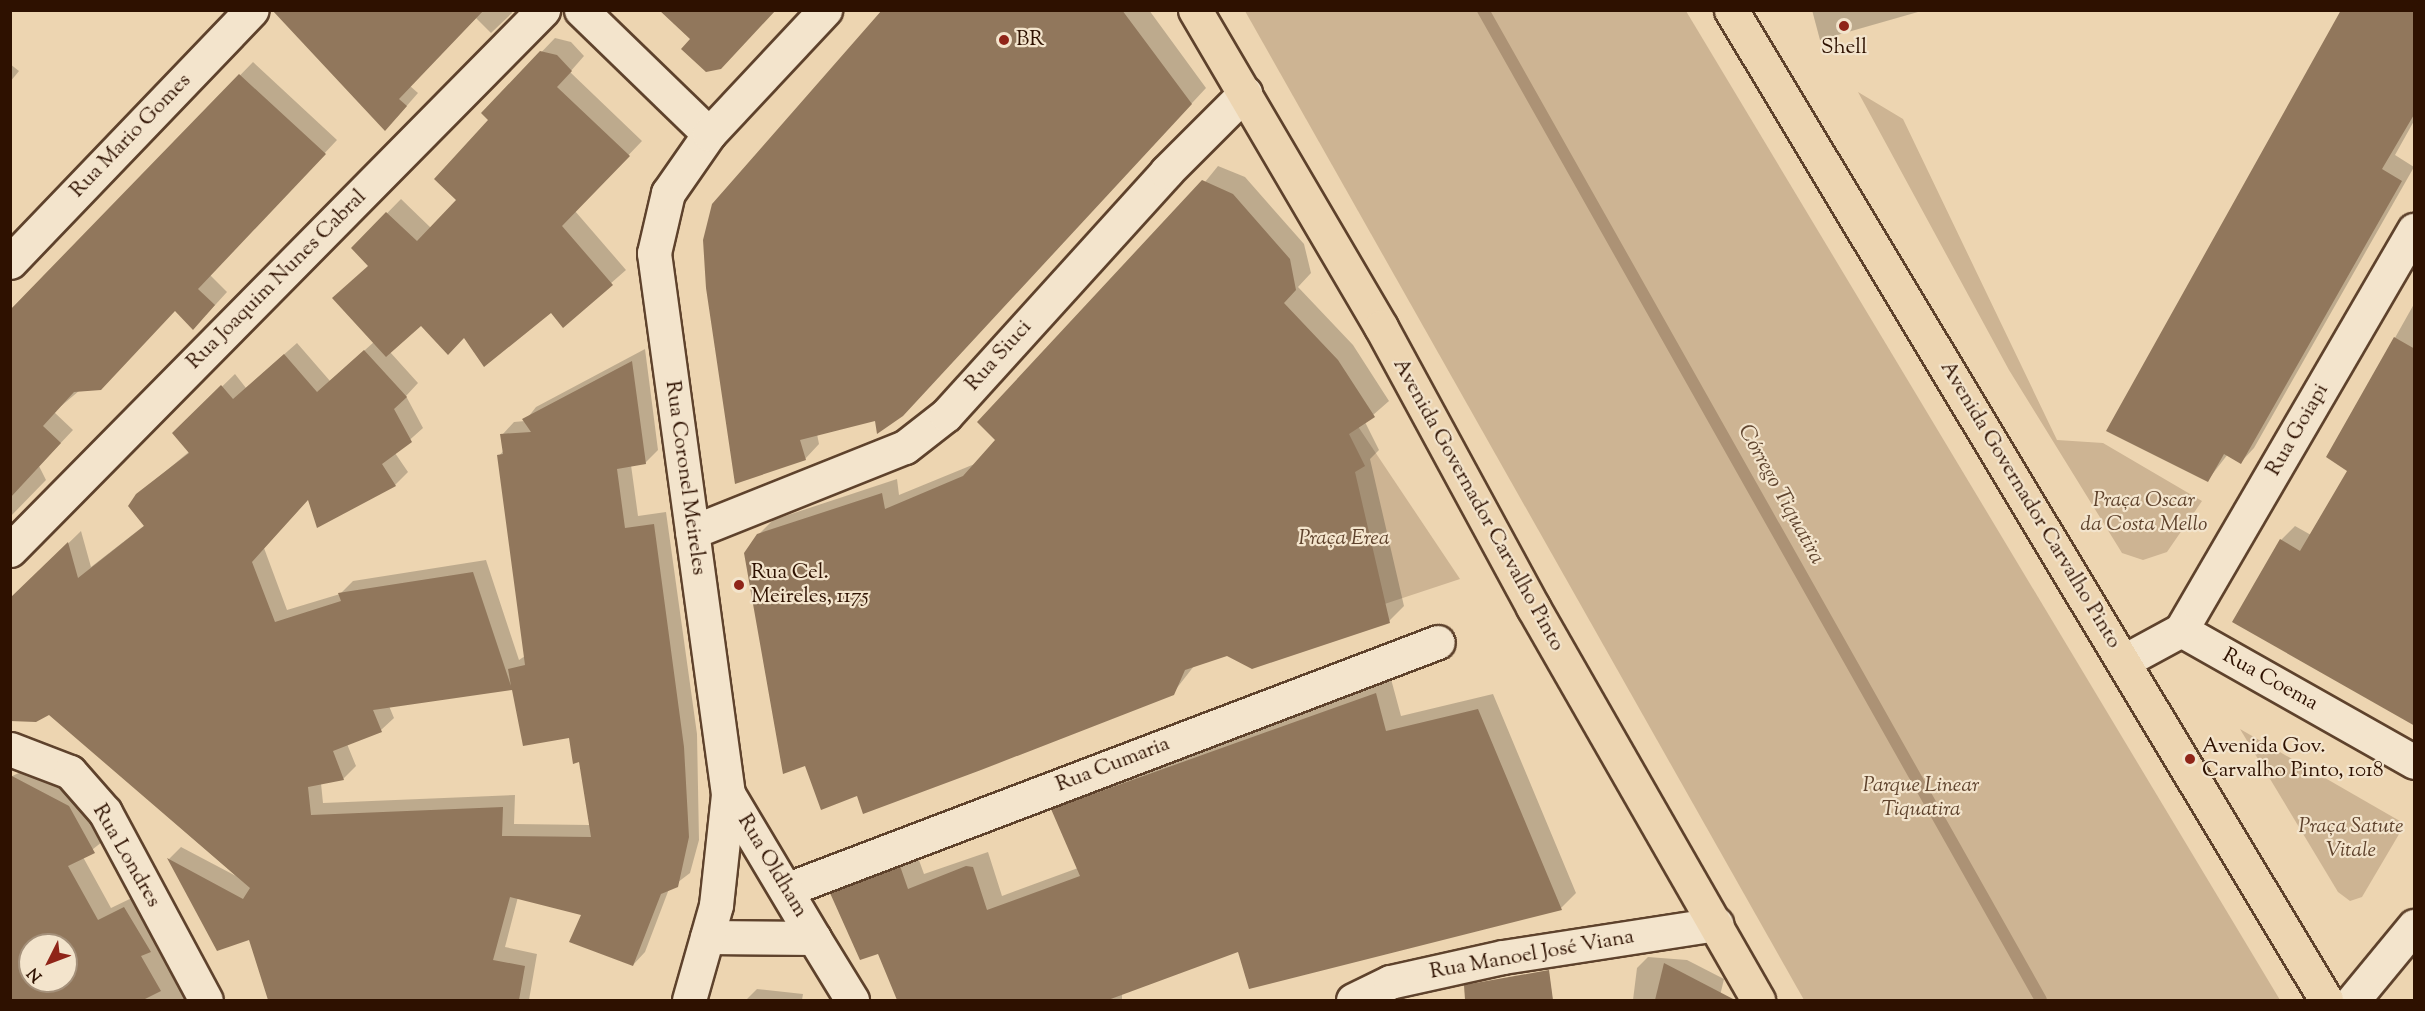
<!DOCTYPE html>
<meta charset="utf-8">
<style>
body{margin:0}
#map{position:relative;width:2425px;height:1011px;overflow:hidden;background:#edd5b1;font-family:"Sorts Mill Goudy",serif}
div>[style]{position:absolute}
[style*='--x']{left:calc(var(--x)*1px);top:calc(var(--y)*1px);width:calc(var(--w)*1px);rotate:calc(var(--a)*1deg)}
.green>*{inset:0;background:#cdb493}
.shadow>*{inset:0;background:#0003}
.stream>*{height:12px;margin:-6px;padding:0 6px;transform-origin:6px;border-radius:6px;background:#ac9275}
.building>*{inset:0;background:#91775c}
.roads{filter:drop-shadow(2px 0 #5e422c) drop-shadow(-2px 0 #5e422c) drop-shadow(0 2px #5e422c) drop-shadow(0 -2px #5e422c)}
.minor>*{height:33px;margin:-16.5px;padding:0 16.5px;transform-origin:16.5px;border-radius:16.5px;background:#f3e4cc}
.major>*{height:33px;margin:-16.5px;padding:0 16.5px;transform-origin:16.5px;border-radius:16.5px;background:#edd5b1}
.dots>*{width:16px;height:16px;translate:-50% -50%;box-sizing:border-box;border:3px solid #f3e4cc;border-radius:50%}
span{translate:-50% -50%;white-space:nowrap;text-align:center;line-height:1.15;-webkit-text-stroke:4.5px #f3e4cc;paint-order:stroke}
.poi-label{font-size:21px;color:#2e1100}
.left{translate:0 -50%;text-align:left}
.street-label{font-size:21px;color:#2e1100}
.park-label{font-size:21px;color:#5e422c;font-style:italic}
.water-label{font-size:22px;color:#60452f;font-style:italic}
.frame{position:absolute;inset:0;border:12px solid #2e1100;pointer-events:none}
.north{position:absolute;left:18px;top:933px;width:60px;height:60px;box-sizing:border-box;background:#f3e4cc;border:2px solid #a4907a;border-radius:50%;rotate:228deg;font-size:16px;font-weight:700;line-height:24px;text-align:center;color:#2e1100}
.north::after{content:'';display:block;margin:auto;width:21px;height:27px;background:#8f2418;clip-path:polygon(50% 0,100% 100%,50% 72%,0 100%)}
</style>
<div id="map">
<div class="green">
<div style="clip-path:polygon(1245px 11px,1686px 11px,2280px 1000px,1804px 1000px)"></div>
<div style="clip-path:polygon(1858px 92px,1903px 119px,2057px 440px,2103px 443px,2202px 501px,2167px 552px,2143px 560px,2122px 553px,2009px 370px)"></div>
<div style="clip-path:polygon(1343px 404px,1460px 579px,1297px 633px)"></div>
<div style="clip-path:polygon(2240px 729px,2405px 824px,2362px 897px,2350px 901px,2338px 892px)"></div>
</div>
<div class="shadow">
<div style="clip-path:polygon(309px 10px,511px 10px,512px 13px,491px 33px,476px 18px,410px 86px,418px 93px,397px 117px)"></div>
<div style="clip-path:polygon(883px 10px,1149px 10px,1206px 88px,917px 399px,876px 419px,817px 434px,819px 444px,805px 459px,736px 482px)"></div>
<div style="clip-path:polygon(1812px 10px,1925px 10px,1820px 40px)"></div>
<div style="clip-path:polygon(2414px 10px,2414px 121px,2395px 155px,2414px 167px,2254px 448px,2241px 462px,2228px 454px,2207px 481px)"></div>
<div style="clip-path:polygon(evenodd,555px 38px,571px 42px,584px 56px,570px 72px,642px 141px,575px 211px,626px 270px,563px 325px,551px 311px,464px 336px,422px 324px,390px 352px,418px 383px,406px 396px,423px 428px,395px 453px,408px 472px,395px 485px,309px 498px,264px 548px,287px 610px,340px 594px,353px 581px,486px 560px,519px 660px,525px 656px,499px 456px,504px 450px,502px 435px,514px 422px,525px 421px,536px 407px,645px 349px,658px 450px,645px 463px,631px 465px,638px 516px,666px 512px,697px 734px,699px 840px,690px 873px,669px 889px,645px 952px,633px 965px,583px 914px,518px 897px,505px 947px,537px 954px,529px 1000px,269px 1000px,250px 938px,218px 949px,169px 859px,181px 847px,236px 876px,49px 713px,10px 600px,81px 531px,91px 567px,145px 525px,137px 495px,190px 451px,174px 433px,235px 374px,246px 388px,297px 343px,330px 381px,374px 342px,369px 265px,353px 248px,401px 199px,431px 228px,458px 200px,490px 120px,483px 113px,555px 38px,513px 688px,570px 736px,580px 760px,590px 825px,514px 824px,515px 795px,323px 803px,321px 783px,343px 779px,356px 766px,347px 744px,381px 730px,394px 718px,389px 706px,513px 688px)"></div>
<div style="clip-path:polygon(253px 62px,337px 140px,210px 275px,227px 292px,206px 315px,175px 310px,54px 412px,73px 430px,39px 466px,46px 480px,10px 517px,10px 312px)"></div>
<div style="clip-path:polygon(10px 64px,19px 71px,10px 82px)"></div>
<div style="clip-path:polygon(1218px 166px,1245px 177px,1304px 244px,1311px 273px,1298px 287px,1353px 345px,1389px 401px,1365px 422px,1379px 450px,1370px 459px,1404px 606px,1389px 621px,1227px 654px,1194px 666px,1173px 693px,758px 535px,773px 520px,897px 479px,899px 495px,977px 463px)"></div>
<div style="clip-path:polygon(2414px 304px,2414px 724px,2281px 540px,2295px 526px,2311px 535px,2349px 471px,2328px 457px)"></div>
<div style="clip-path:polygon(1391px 679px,1401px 716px,1493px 694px,1576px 893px,1561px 908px,1239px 950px,1122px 994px,1122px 1000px,899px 1000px,879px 952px,832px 893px,847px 878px,916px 852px,924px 874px,988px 852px,1002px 896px,1078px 868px,1053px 809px,1069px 794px)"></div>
<div style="clip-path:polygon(evenodd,32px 767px,82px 793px,107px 838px,83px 857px,111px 908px,138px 895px,163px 937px,155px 945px,186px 1000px,10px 1000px,10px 777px,32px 767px,30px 945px,66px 945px,66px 981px,30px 981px,30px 945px)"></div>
<div style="clip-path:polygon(1648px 957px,1687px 960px,1724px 979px,1719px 1000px,1633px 1000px,1637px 968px)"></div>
<div style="clip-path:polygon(757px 989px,803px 994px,802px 1000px,746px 1000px)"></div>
</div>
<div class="stream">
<div style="--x:1483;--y:10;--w:1136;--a:60.59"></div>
</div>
<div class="building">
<div style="clip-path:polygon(272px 10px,484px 10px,399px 99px,407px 106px,385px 131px)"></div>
<div style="clip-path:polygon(659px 10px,776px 10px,721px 69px,706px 72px,681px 49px,690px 39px)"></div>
<div style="clip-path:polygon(882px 10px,1122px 10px,1192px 104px,903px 416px,877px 434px,875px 421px,800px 440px,806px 460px,735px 484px,706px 288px,703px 240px,712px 204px)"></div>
<div style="clip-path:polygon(2341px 10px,2415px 10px,2415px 113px,2382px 169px,2402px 181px,2241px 464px,2224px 454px,2208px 482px,2106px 431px)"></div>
<div style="clip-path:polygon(540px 51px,557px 55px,572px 71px,557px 87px,630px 156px,562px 226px,613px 285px,563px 328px,551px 313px,484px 367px,464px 338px,448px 355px,421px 326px,386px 357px,332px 298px,368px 266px,351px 248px,386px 212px,417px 241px,456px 200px,434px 179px,488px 120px,481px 113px)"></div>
<div style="clip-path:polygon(239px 74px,326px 154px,198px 289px,215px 305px,193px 330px,175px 311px,101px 390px,74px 392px,43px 426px,61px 443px,10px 498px,10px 310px)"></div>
<div style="clip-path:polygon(1202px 180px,1233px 194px,1290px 259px,1296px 290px,1284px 303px,1338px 360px,1375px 417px,1349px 434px,1365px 466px,1355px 472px,1390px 623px,1252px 669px,1227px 656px,1185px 670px,1174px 695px,981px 770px,863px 814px,857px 796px,821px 810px,805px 766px,783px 774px,744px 553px,757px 534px,882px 493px,885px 509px,963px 476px,995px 440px,977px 422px)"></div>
<div style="clip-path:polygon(2394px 337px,2415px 349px,2415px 726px,2232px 622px,2280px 539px,2300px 551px,2347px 471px,2326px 457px)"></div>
<div style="clip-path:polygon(evenodd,364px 350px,407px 397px,394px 409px,412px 442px,382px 464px,396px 486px,317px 528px,308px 500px,252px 562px,275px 622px,341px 601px,338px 593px,473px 572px,511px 686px,508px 669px,525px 665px,497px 455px,503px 454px,500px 434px,531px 432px,522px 419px,632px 361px,646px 464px,617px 469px,625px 528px,654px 524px,684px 747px,689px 837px,678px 887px,661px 894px,633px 966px,569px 942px,581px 915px,510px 897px,493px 960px,525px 966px,519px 1000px,268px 1000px,249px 940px,217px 951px,167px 858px,243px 899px,250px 888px,49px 715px,36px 722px,10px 721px,10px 598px,68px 542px,78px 578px,144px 526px,128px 506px,136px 494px,189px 453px,172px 433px,221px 385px,233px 399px,284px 354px,317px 392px,364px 350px,512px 690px,523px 746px,569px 738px,573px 764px,579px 762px,591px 837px,502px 836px,503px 807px,311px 815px,308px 787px,344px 780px,333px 751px,382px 732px,373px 710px,512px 690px)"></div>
<div style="clip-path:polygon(1376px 693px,1386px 731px,1478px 709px,1562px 910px,1249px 989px,1238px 952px,1108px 1000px,897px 1000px,878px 954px,860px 960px,830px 893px,900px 866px,908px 889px,966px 866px,973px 867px,987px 910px,1080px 876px,1051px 809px)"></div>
<div style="clip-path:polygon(evenodd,10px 775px,69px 806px,95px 853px,68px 866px,98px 920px,124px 907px,151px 952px,141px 956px,161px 991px,143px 1000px,10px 1000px,10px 775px,30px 945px,66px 945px,66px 981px,30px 981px,30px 945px)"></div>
<div style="clip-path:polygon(1664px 963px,1735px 1000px,1655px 1000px)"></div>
<div style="clip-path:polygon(1549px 970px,1553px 1000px,1465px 1000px,1464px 985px)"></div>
</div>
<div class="roads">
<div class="minor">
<div style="--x:581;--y:10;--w:178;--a:44.1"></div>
<div style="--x:10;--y:262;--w:349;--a:-46.2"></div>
<div style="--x:692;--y:532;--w:229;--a:-21.8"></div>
<div style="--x:905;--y:447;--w:52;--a:-38"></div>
<div style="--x:946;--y:415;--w:328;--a:-47.8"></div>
<div style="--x:1166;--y:172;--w:112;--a:-45"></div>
<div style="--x:10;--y:550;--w:759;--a:-45.37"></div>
<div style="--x:2181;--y:630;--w:463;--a:-59.8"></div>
<div style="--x:2124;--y:661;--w:65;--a:-28.5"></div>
<div style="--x:2181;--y:630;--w:268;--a:29.5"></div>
<div style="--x:10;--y:749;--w:64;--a:21"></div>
<div style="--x:70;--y:772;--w:53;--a:48.8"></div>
<div style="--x:105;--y:812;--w:213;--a:61.8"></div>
<div style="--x:788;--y:889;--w:695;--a:-20.81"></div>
<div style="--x:707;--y:937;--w:107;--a:0.5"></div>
<div style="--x:814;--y:938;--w:168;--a:-120.8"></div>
<div style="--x:814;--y:938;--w:73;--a:58.5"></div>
<div style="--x:689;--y:1000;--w:99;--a:-74.1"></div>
<div style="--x:716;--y:905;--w:112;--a:-83.8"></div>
<div style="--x:728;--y:794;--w:546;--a:-97.79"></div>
<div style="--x:654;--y:253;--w:62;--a:-76.9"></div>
<div style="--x:668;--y:193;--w:72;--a:-55.2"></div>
<div style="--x:709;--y:134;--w:170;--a:-46.9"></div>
<div style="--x:1353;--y:1000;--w:41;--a:-25.9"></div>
<div style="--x:1390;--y:982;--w:116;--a:-12.5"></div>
<div style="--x:1503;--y:957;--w:216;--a:-8.8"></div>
<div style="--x:2353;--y:1000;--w:96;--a:-50.5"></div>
</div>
<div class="major">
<div style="--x:1195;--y:10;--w:368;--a:59.6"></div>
<div style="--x:1381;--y:327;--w:319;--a:61.5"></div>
<div style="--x:1533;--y:607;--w:453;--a:60.2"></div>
<div style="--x:1731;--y:10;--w:1155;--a:58.99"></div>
</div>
</div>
<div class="dots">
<div style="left:1844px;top:26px;background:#8f2418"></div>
<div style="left:1004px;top:40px;background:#8f2418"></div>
<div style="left:739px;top:585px;background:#8f2418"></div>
<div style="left:2190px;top:759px;background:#8f2418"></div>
</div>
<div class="poi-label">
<span class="left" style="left:1016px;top:40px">BR</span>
<span style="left:1844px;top:48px">Shell</span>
<span class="left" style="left:751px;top:585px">Rua Cel.<br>Meireles, 1175</span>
<span class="left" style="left:2202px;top:759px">Avenida Gov.<br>Carvalho Pinto, 1018</span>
</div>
<div class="street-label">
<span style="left:131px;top:136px;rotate:-46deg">Rua Mario Gomes</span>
<span style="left:277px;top:280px;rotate:-45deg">Rua Joaquim Nunes Cabral</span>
<span style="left:999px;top:356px;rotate:-48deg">Rua Siuci</span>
<span style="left:2298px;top:430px;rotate:-60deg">Rua Goiapi</span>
<span style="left:685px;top:478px;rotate:82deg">Rua Coronel Meireles</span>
<span style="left:1478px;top:505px;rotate:61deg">Avenida Governador Carvalho Pinto</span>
<span style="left:2030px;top:505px;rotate:59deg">Avenida Governador Carvalho Pinto</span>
<span style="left:2270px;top:680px;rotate:29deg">Rua Coema</span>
<span style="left:1113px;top:765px;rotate:-21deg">Rua Cumaria</span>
<span style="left:126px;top:856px;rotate:60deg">Rua Londres</span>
<span style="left:772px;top:866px;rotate:59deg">Rua Oldham</span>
<span style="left:1532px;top:955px;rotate:-10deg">Rua Manoel José Viana</span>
</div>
<div class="park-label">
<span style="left:2144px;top:513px">Praça Oscar<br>da Costa Mello</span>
<span style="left:1344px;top:539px">Praça Erea</span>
<span style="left:1921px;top:798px">Parque Linear<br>Tiquatira</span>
<span style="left:2351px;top:839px">Praça Satute<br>Vitale</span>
</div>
<div class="water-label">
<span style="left:1780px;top:495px;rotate:61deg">Córrego Tiquatira</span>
</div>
<div class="frame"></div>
<div class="north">N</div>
</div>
